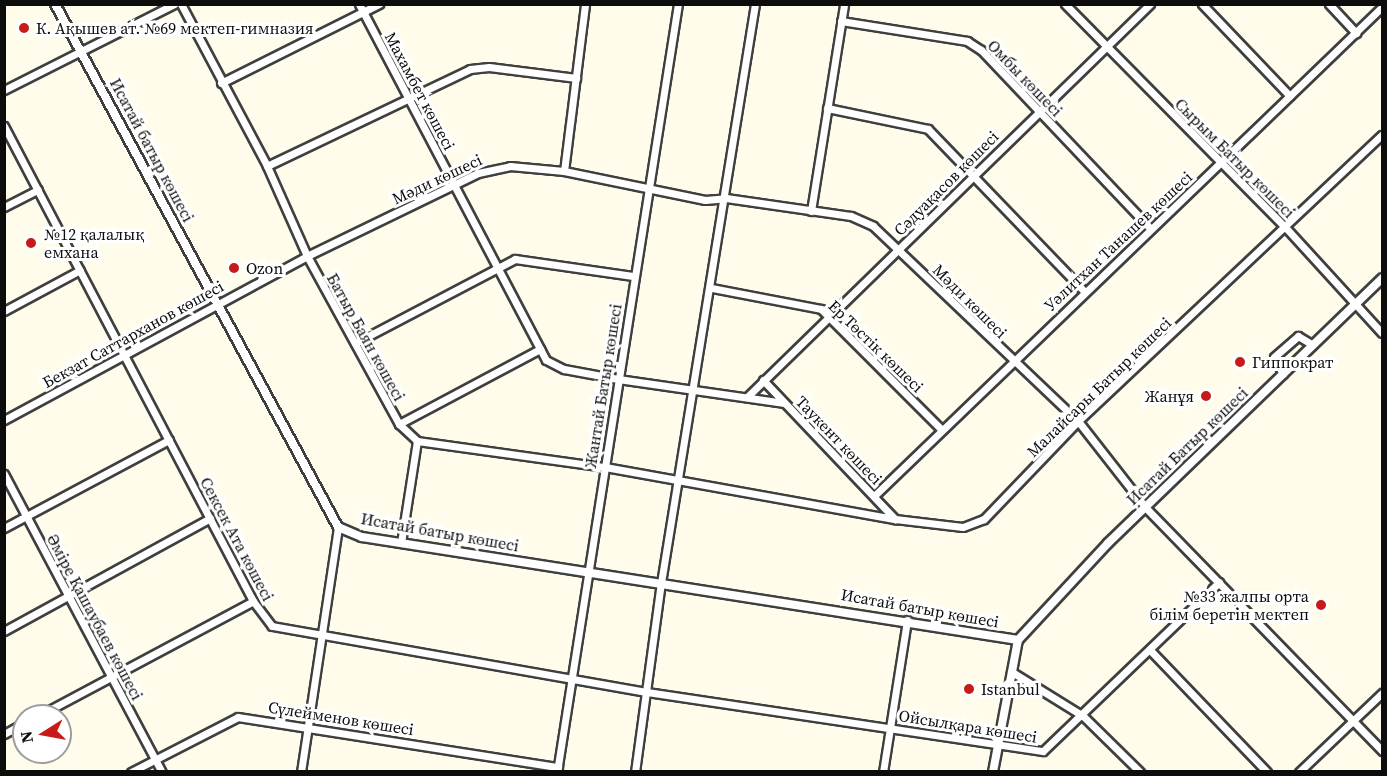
<!DOCTYPE html>
<meta charset="utf-8">
<style>
body{margin:0}
#map{position:relative;width:1387px;height:776px;overflow:hidden;background:#fffceb;font-family:"Source Serif 4",serif}
div>[style]{position:absolute}
[style*='--x']{left:calc(var(--x)*1px);top:calc(var(--y)*1px);width:calc(var(--w)*1px);rotate:calc(var(--a)*1deg)}
.roads{filter:drop-shadow(2px 0 #3f3f3f) drop-shadow(-2px 0 #3f3f3f) drop-shadow(0 2px #3f3f3f) drop-shadow(0 -2px #3f3f3f)}
.minor>*{height:7px;margin:-3.5px;padding:0 3.5px;transform-origin:3.5px;border-radius:3.5px;background:#fff}
.tertiary>*{height:8px;margin:-4px;padding:0 4px;transform-origin:4px;border-radius:4px;background:#fff}
.dots>*{width:16px;height:16px;translate:-50% -50%;box-sizing:border-box;border:3px solid #fff;border-radius:50%}
span{translate:-50% -50%;white-space:nowrap;text-align:center;line-height:1.15;-webkit-text-stroke:6px #fff;paint-order:stroke}
.poi-label{font-size:16px;color:#0c0c0c}
.left{translate:0 -50%;text-align:left}
.right{translate:-100% -50%;text-align:right}
.street-label{font-size:16px;color:#0c0c0c}
.frame{position:absolute;inset:0;border:6px solid #0c0c0c;pointer-events:none}
.north{position:absolute;left:12px;top:704px;width:60px;height:60px;box-sizing:border-box;background:#fff;border:2px solid #9e9e9e;border-radius:50%;rotate:259deg;font-size:16px;font-weight:700;line-height:24px;text-align:center;color:#0c0c0c}
.north::after{content:'';display:block;margin:auto;width:21px;height:27px;background:#c71a19;clip-path:polygon(50% 0,100% 100%,50% 72%,0 100%)}
</style>
<div id="map">
<div class="roads">
<div class="minor">
<div style="--x:181;--y:4;--w:183;--a:62"></div>
<div style="--x:267;--y:166;--w:98;--a:66"></div>
<div style="--x:307;--y:256;--w:192;--a:61.3"></div>
<div style="--x:399;--y:424;--w:25;--a:43"></div>
<div style="--x:417;--y:441;--w:190;--a:7.9"></div>
<div style="--x:605;--y:467;--w:295;--a:10.2"></div>
<div style="--x:895;--y:519;--w:68;--a:6.7"></div>
<div style="--x:963;--y:527;--w:22;--a:-21"></div>
<div style="--x:984;--y:519;--w:136;--a:-46.2"></div>
<div style="--x:1078;--y:421;--w:417;--a:-43.3"></div>
<div style="--x:359;--y:4;--w:402;--a:62.3"></div>
<div style="--x:546;--y:360;--w:20;--a:27"></div>
<div style="--x:564;--y:369;--w:55;--a:10.5"></div>
<div style="--x:618;--y:379;--w:168;--a:8.2"></div>
<div style="--x:1065;--y:4;--w:315;--a:45.4"></div>
<div style="--x:1286;--y:228;--w:142;--a:47.6"></div>
<div style="--x:1202;--y:4;--w:127;--a:46.3"></div>
<div style="--x:1329;--y:4;--w:40;--a:47"></div>
<div style="--x:841;--y:21;--w:128;--a:9"></div>
<div style="--x:967;--y:41;--w:17;--a:33"></div>
<div style="--x:981;--y:50;--w:245;--a:46.5"></div>
<div style="--x:221;--y:83;--w:177;--a:-26.6"></div>
<div style="--x:4;--y:90;--w:191;--a:-26.8"></div>
<div style="--x:827;--y:108;--w:103;--a:11.7"></div>
<div style="--x:928;--y:129;--w:225;--a:46.1"></div>
<div style="--x:4;--y:126;--w:536;--a:62.34"></div>
<div style="--x:253;--y:601;--w:31;--a:53"></div>
<div style="--x:272;--y:626;--w:381;--a:10"></div>
<div style="--x:647;--y:692;--w:400;--a:8.5"></div>
<div style="--x:1043;--y:751;--w:244;--a:-43.8"></div>
<div style="--x:267;--y:166;--w:225;--a:-25.5"></div>
<div style="--x:470;--y:69;--w:19;--a:-6"></div>
<div style="--x:489;--y:67;--w:88;--a:7.2"></div>
<div style="--x:564;--y:171;--w:144;--a:11.6"></div>
<div style="--x:705;--y:200;--w:21;--a:-5"></div>
<div style="--x:726;--y:198;--w:126;--a:8.2"></div>
<div style="--x:851;--y:216;--w:24;--a:24"></div>
<div style="--x:873;--y:226;--w:283;--a:43.6"></div>
<div style="--x:1078;--y:421;--w:110;--a:52"></div>
<div style="--x:1146;--y:508;--w:339;--a:45.8"></div>
<div style="--x:4;--y:207;--w:38;--a:-27"></div>
<div style="--x:811;--y:211;--w:210;--a:-80.9"></div>
<div style="--x:712;--y:288;--w:111;--a:10.9"></div>
<div style="--x:821;--y:309;--w:170;--a:45"></div>
<div style="--x:4;--y:311;--w:86;--a:-28.3"></div>
<div style="--x:355;--y:343;--w:181;--a:-27.7"></div>
<div style="--x:515;--y:259;--w:119;--a:8.2"></div>
<div style="--x:1283;--y:374;--w:19;--a:-118"></div>
<div style="--x:1274;--y:357;--w:32;--a:-41"></div>
<div style="--x:1298;--y:336;--w:17;--a:31"></div>
<div style="--x:763;--y:380;--w:192;--a:46.5"></div>
<div style="--x:747;--y:397;--w:563;--a:-44.28"></div>
<div style="--x:4;--y:420;--w:345;--a:-28.4"></div>
<div style="--x:307;--y:256;--w:190;--a:-25.9"></div>
<div style="--x:478;--y:173;--w:33;--a:-12"></div>
<div style="--x:510;--y:166;--w:54;--a:5.3"></div>
<div style="--x:564;--y:171;--w:168;--a:-82.8"></div>
<div style="--x:399;--y:424;--w:160;--a:-28"></div>
<div style="--x:4;--y:474;--w:337;--a:62.1"></div>
<div style="--x:874;--y:496;--w:705;--a:-43.91"></div>
<div style="--x:4;--y:528;--w:187;--a:-28.1"></div>
<div style="--x:401;--y:543;--w:103;--a:-81.1"></div>
<div style="--x:4;--y:631;--w:235;--a:-28.7"></div>
<div style="--x:1150;--y:650;--w:169;--a:46.2"></div>
<div style="--x:1012;--y:672;--w:84;--a:31.8"></div>
<div style="--x:1083;--y:716;--w:80;--a:44.5"></div>
<div style="--x:38;--y:716;--w:244;--a:-28.1"></div>
<div style="--x:4;--y:734;--w:23;--a:-29"></div>
<div style="--x:131;--y:772;--w:120;--a:-27.2"></div>
<div style="--x:238;--y:717;--w:324;--a:8.9"></div>
<div style="--x:301;--y:772;--w:248;--a:-81.4"></div>
<div style="--x:557;--y:772;--w:777;--a:-81.05"></div>
<div style="--x:635;--y:772;--w:191;--a:-82.2"></div>
<div style="--x:661;--y:583;--w:587;--a:-80.78"></div>
<div style="--x:883;--y:772;--w:154;--a:-81"></div>
<div style="--x:1299;--y:772;--w:115;--a:-43.6"></div>
</div>
<div class="tertiary">
<div style="--x:55;--y:4;--w:595;--a:61.58"></div>
<div style="--x:338;--y:527;--w:26;--a:23"></div>
<div style="--x:362;--y:537;--w:664;--a:8.92"></div>
<div style="--x:993;--y:772;--w:134;--a:-79.3"></div>
<div style="--x:1018;--y:640;--w:132;--a:-47.1"></div>
<div style="--x:1108;--y:543;--w:381;--a:-44"></div>
</div>
</div>
<div class="dots">
<div style="left:24px;top:28px;background:#c71a19"></div>
<div style="left:31px;top:243px;background:#c71a19"></div>
<div style="left:234px;top:268px;background:#c71a19"></div>
<div style="left:1240px;top:362px;background:#c71a19"></div>
<div style="left:1206px;top:396px;background:#c71a19"></div>
<div style="left:1321px;top:605px;background:#c71a19"></div>
<div style="left:969px;top:689px;background:#c71a19"></div>
</div>
<div class="poi-label">
<span class="left" style="left:36px;top:28px">К. Ақышев ат. №69 мектеп-гимназия</span>
<span class="left" style="left:44px;top:243px">№12 қалалық<br>емхана</span>
<span class="left" style="left:246px;top:268px">Ozon</span>
<span class="left" style="left:1252px;top:362px">Гиппократ</span>
<span class="right" style="left:1194px;top:396px">Жанұя</span>
<span class="right" style="left:1309px;top:605px">№33 жалпы орта<br>білім беретін мектеп</span>
<span class="left" style="left:981px;top:689px">Istanbul</span>
</div>
<div class="street-label">
<span style="left:1025px;top:78px;rotate:46deg">Омбы көшесі</span>
<span style="left:420px;top:91px;rotate:62deg">Махамбет көшесі</span>
<span style="left:152px;top:150px;rotate:62deg">Исатай батыр көшесі</span>
<span style="left:1235px;top:158px;rotate:45deg">Сырым Батыр көшесі</span>
<span style="left:437px;top:179px;rotate:-25deg">Мәди көшесі</span>
<span style="left:946px;top:183px;rotate:-45deg">Сәдуақасов көшесі</span>
<span style="left:1118px;top:241px;rotate:-43deg">Уәлитхан Танашев көшесі</span>
<span style="left:970px;top:301px;rotate:45deg">Мәди көшесі</span>
<span style="left:133px;top:334px;rotate:-29deg">Бекзат Саттарханов көшесі</span>
<span style="left:366px;top:337px;rotate:61deg">Батыр Баян көшесі</span>
<span style="left:876px;top:346px;rotate:44deg">Ер Төстік көшесі</span>
<span style="left:603px;top:386px;rotate:-81deg">Жантай Батыр көшесі</span>
<span style="left:1099px;top:387px;rotate:-44deg">Малайсары Батыр көшесі</span>
<span style="left:839px;top:440px;rotate:46deg">Таукент көшесі</span>
<span style="left:1187px;top:446px;rotate:-44deg">Исатай Батыр көшесі</span>
<span style="left:440px;top:532px;rotate:10deg">Исатай батыр көшесі</span>
<span style="left:237px;top:539px;rotate:62deg">Сексек Ата көшесі</span>
<span style="left:920px;top:608px;rotate:10deg">Исатай батыр көшесі</span>
<span style="left:95px;top:617px;rotate:62deg">Әміре Қашаубаев көшесі</span>
<span style="left:341px;top:718px;rotate:9deg">Сүлейменов көшесі</span>
<span style="left:968px;top:726px;rotate:9deg">Ойсылқара көшесі</span>
</div>
<div class="frame"></div>
<div class="north">N</div>
</div>
